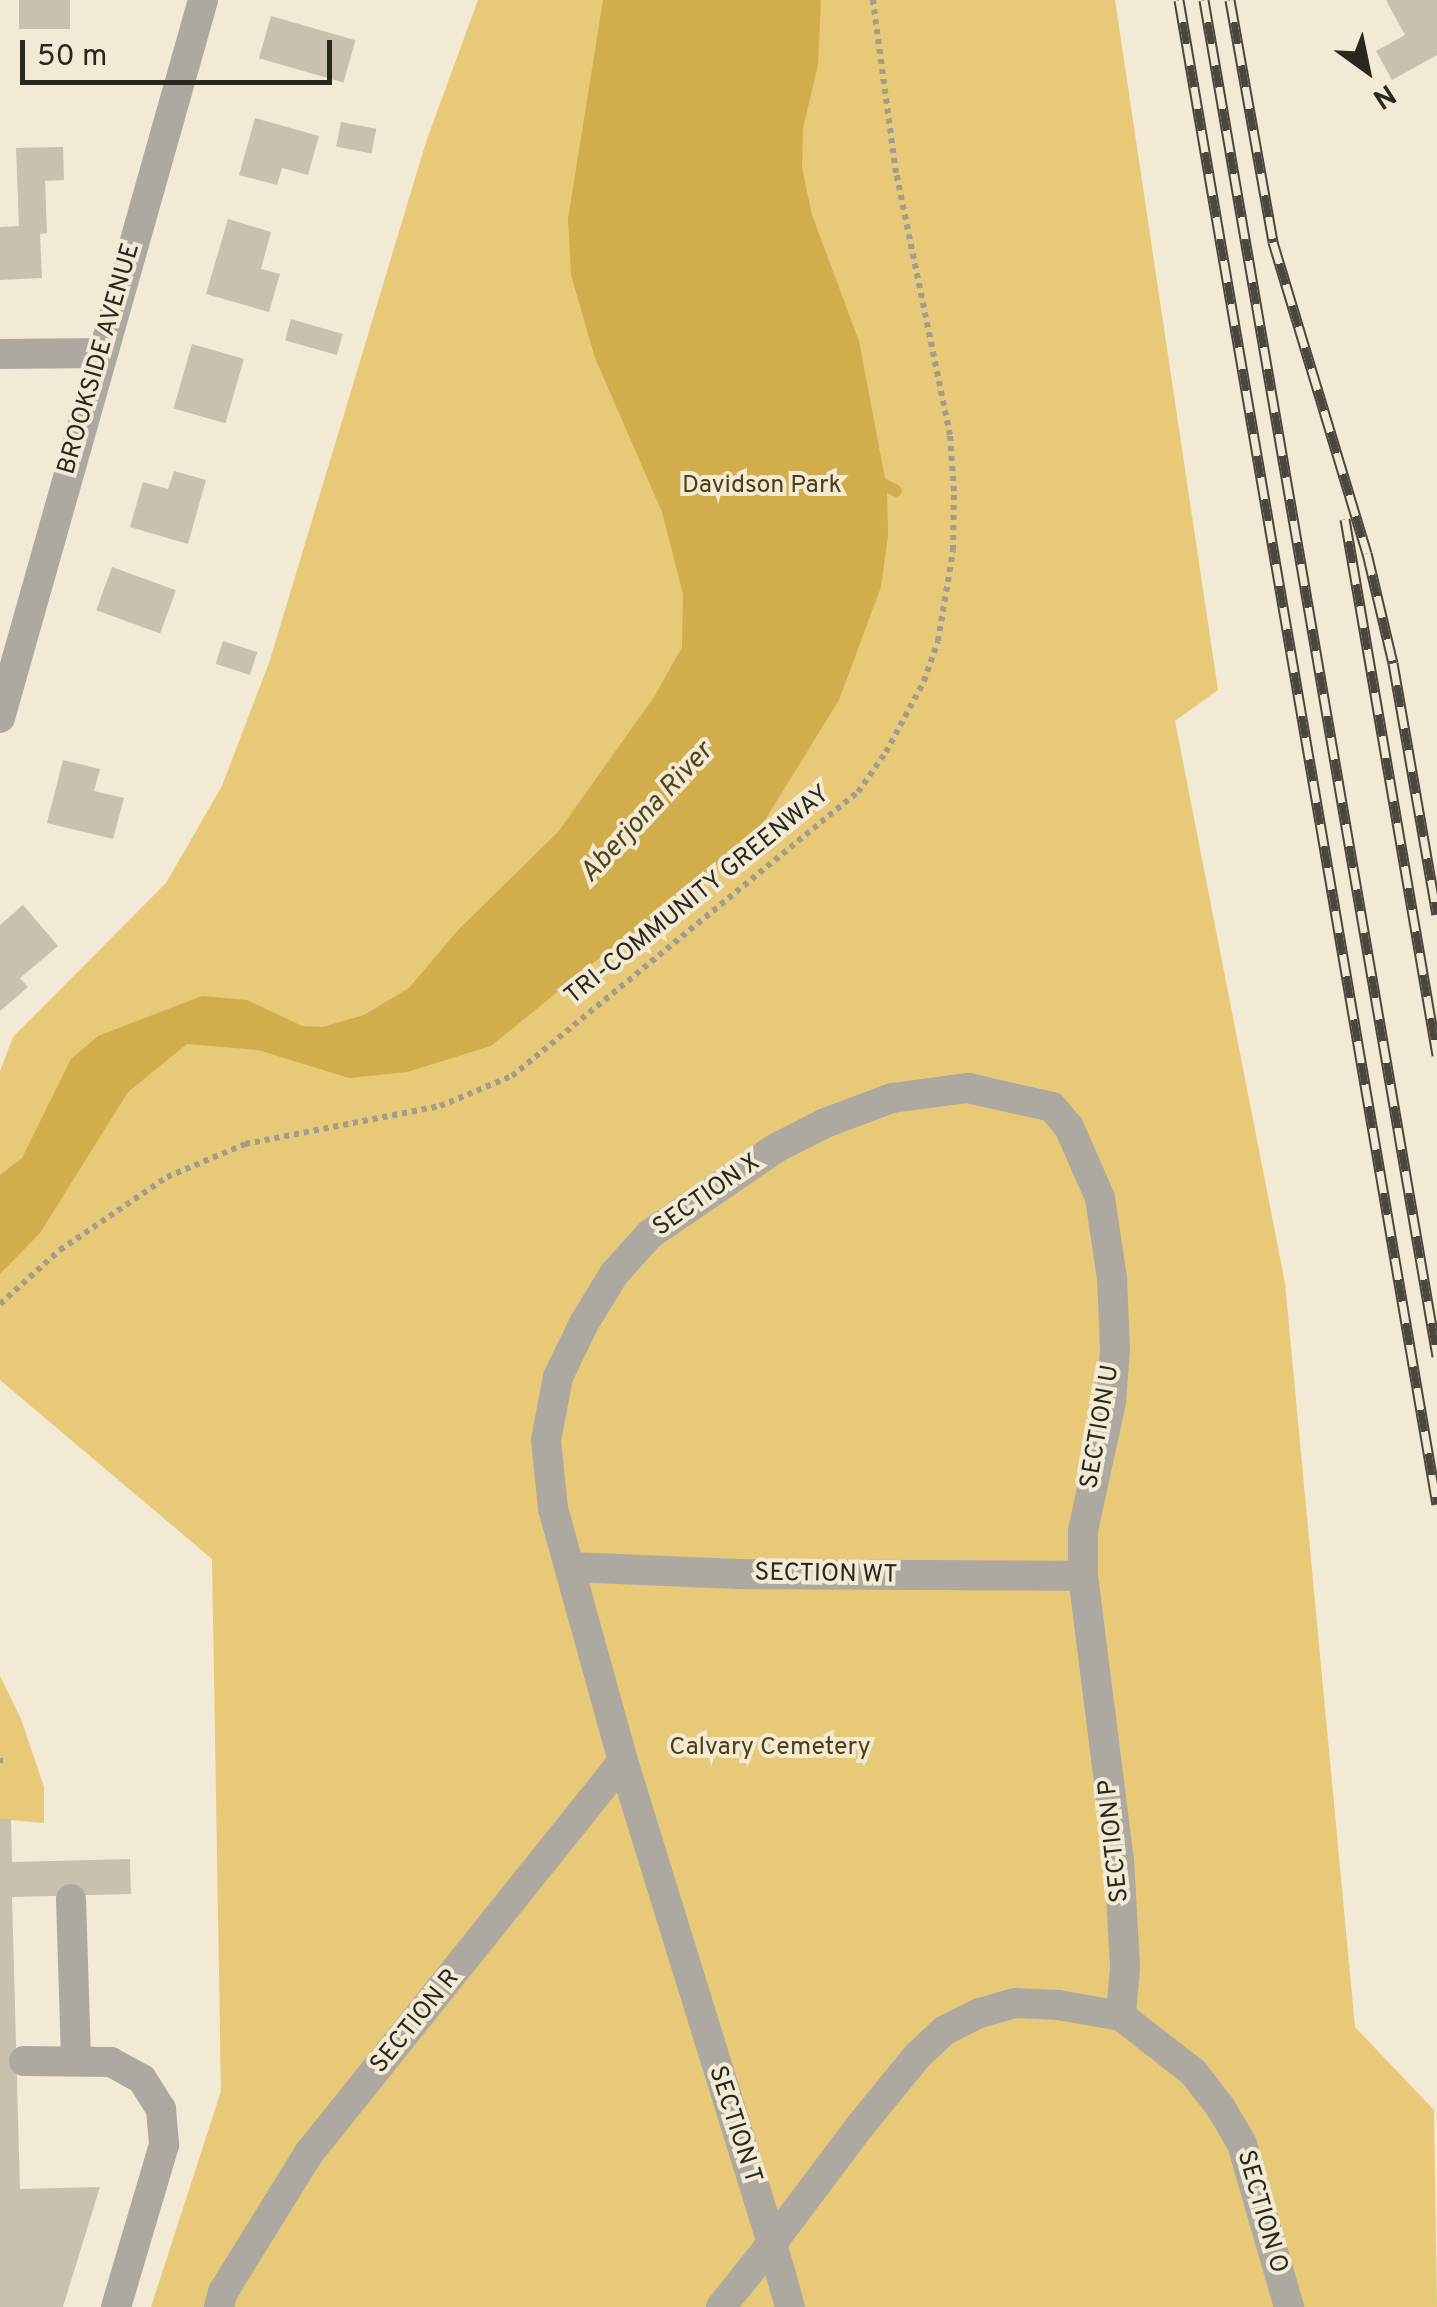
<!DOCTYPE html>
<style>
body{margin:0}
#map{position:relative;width:1437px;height:2307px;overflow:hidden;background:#f2ead5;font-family:Overpass,sans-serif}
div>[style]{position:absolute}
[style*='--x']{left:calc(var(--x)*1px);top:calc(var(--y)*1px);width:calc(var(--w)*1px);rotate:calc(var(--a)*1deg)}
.green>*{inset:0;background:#e7c978}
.water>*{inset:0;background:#d1ad4b}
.stream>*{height:12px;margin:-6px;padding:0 6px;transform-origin:6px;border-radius:6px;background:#d1ad4b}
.building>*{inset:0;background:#c9c1ad;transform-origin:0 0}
.path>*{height:6px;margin-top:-3px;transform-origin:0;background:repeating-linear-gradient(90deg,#a39d8e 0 5px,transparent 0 10px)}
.minor>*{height:30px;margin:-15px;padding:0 15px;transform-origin:15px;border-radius:15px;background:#ada9a0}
.rail>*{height:11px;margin-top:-5.5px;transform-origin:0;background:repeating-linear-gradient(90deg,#f2ead5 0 22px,#4b473d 0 44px);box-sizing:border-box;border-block:2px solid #4b473d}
span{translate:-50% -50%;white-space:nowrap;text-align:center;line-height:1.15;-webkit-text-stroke:8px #f2ead5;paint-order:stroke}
.street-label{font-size:25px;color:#2a271f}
.park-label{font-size:25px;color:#4d3e15}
.water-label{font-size:28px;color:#52441b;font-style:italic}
.north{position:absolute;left:1317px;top:20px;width:100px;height:100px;-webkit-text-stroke:8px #f2ead5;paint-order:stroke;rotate:147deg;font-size:28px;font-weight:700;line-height:40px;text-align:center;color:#2a271f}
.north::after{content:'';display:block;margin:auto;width:35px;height:45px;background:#2a271f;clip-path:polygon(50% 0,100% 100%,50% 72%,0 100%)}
.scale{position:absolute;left:20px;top:40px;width:312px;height:45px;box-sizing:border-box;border:5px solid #2a271f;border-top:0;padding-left:12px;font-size:30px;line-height:35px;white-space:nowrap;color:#2a271f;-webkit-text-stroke:8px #f2ead5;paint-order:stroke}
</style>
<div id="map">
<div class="green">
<div style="clip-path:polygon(478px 0,1115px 0,1218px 690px,1175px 721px,1285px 1283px,1355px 2027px,1434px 2110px,1437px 2307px,151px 2307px,221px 2091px,212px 1559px,0 1380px,0 1071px,13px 1037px,166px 883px,222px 786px,270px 660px,426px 142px)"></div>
<div style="clip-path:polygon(0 1676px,21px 1719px,44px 1787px,44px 1823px,0 1819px)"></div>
</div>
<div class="water">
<div style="clip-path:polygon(603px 0,821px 0,818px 65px,803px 128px,802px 168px,812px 215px,859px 341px,887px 489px,888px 536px,881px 587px,839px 700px,765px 820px,705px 882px,593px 963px,491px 1046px,407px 1072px,349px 1078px,258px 1050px,187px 1044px,128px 1092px,40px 1233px,0 1274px,0 1175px,22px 1158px,71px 1059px,98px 1036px,202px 996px,247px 1000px,302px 1026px,323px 1027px,364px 1015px,409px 988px,459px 929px,558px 832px,654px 697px,682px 647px,683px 594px,662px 512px,595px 358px,571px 275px,568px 219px)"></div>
</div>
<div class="stream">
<div style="--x:872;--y:478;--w:27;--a:28"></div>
</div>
<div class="building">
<div style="left:19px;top:0;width:51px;height:29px"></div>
<div style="clip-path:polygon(1386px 0,1437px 0,1437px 55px,1392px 80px,1376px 51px,1405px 35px)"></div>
<div style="left:271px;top:16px;width:88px;height:44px;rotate:16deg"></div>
<div style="clip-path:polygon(255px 118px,319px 136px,308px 175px,282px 168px,277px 185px,239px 175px)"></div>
<div style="left:341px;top:122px;width:36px;height:25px;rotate:11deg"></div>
<div style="clip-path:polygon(63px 147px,64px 180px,45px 181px,47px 233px,40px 234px,42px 278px,0 280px,0 227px,19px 226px,16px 148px)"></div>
<div style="clip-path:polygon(228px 219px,271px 232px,261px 269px,280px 274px,269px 312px,206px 294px)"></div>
<div style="left:291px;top:319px;width:54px;height:22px;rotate:16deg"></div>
<div style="left:192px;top:344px;width:54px;height:67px;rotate:16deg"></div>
<div style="clip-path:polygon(174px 471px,206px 480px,188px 544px,130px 527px,143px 482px,168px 489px)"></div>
<div style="left:112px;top:567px;width:68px;height:46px;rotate:20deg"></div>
<div style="left:223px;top:641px;width:36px;height:24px;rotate:18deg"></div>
<div style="clip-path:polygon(63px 760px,100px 769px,94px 791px,124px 798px,113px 839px,47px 823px)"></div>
<div style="clip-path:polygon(23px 905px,58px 946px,20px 978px,28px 987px,0 1011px,0 925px)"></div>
<div style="clip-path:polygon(0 1819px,11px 1819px,12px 1862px,130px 1859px,131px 1894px,12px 1897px,20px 2189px,100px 2187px,63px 2307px,0 2307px)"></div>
</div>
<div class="path">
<div style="--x:0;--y:1304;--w:81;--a:-42"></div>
<div style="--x:60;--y:1250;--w:130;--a:-34.3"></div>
<div style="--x:167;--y:1177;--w:85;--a:-22.9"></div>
<div style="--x:245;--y:1144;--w:199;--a:-11"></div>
<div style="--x:440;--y:1106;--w:78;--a:-22.6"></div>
<div style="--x:512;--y:1076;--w:448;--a:-39.4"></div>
<div style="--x:858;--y:792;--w:49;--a:-55"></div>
<div style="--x:886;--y:752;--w:81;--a:-61.8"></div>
<div style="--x:924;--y:681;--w:42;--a:-70.7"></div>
<div style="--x:938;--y:641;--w:92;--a:-80.6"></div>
<div style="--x:953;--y:550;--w:59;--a:-89"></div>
<div style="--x:954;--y:491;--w:56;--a:-94.1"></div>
<div style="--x:950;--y:435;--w:268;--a:-101.6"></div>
<div style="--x:896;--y:173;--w:175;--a:-97.6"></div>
<div style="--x:0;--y:1758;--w:6;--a:90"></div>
</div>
<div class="minor">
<div style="--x:0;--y:354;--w:101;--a:-0.6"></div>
<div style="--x:0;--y:718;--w:746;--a:-74.21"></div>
<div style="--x:968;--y:1088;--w:86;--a:12.7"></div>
<div style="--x:1052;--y:1107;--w:26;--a:50"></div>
<div style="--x:1069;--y:1127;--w:77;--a:66.4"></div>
<div style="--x:1100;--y:1198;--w:81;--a:81.5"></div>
<div style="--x:1112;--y:1278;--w:72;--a:87.6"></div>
<div style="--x:1115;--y:1350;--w:52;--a:94.4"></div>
<div style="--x:1111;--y:1402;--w:131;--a:102.3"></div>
<div style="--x:1083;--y:1530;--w:46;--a:90"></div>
<div style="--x:1083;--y:1576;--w:285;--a:82.8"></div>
<div style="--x:1119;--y:1859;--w:108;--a:86.8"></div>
<div style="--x:1125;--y:1967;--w:49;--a:94.7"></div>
<div style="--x:1121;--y:2016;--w:64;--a:-170.1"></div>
<div style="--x:1058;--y:2005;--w:43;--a:-177.3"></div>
<div style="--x:1015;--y:2003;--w:37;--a:164"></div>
<div style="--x:979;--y:2013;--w:39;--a:153"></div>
<div style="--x:944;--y:2031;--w:35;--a:137"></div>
<div style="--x:918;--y:2055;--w:92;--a:129.2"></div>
<div style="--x:860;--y:2126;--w:146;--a:126.9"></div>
<div style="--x:772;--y:2243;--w:505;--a:-107.18"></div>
<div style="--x:623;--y:1761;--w:262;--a:-105.5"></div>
<div style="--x:553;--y:1509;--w:69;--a:-95.8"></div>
<div style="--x:546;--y:1440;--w:64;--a:-79.2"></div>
<div style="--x:558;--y:1377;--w:60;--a:-64.3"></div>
<div style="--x:584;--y:1323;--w:57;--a:-58.5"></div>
<div style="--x:614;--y:1274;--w:54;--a:-48"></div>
<div style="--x:650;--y:1234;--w:153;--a:-34.3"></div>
<div style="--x:776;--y:1148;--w:55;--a:-27"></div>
<div style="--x:825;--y:1123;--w:72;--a:-20.5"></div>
<div style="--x:892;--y:1098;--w:77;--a:-7.5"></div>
<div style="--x:570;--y:1567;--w:167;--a:2.4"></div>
<div style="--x:737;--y:1574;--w:346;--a:0.3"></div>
<div style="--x:71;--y:1899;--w:160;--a:88.2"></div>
<div style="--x:1121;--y:2016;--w:91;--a:37.9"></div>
<div style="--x:1193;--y:2072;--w:46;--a:52.1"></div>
<div style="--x:1221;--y:2108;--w:42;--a:59.7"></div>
<div style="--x:1242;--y:2144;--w:170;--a:73.9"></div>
<div style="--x:24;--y:2061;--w:87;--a:0.7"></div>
<div style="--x:111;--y:2062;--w:35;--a:29"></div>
<div style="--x:142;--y:2079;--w:36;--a:58"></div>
<div style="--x:161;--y:2109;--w:36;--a:85"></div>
<div style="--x:164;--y:2145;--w:169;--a:106.5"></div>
<div style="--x:772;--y:2243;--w:66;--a:74.3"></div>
<div style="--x:219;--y:2307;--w:16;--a:-75"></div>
<div style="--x:223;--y:2292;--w:163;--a:-58.3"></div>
<div style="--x:309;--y:2153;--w:502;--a:-51.3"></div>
<div style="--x:721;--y:2307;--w:82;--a:-51.4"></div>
</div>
<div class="rail">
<div style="--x:1179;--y:0;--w:1526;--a:80.27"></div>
<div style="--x:1204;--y:0;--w:1376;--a:80.25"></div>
<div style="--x:1230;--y:0;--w:246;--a:79.9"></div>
<div style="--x:1273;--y:242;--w:325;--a:73.2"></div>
<div style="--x:1367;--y:553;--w:113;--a:76.7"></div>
<div style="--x:1393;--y:663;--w:255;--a:80.1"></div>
<div style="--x:1345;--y:519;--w:544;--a:80.26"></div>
</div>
<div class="street-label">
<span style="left:100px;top:359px;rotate:-74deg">BROOKSIDE AVENUE</span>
<span style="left:698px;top:896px;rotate:-39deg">TRI-COMMUNITY GREENWAY</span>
<span style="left:707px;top:1196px;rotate:-35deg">SECTION X</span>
<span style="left:1101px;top:1427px;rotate:-80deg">SECTION U</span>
<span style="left:826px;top:1575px;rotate:1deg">SECTION WT</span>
<span style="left:1115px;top:1841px;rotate:-96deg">SECTION P</span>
<span style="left:416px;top:2022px;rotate:-51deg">SECTION R</span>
<span style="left:734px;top:2125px;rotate:72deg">SECTION T</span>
<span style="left:1261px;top:2212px;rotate:74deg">SECTION O</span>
</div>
<div class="park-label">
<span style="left:762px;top:486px">Davidson Park</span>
<span style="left:770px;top:1748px">Calvary Cemetery</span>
</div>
<div class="water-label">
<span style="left:647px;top:813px;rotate:-47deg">Aberjona River</span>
</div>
<div class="north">N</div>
<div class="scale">50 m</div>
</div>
